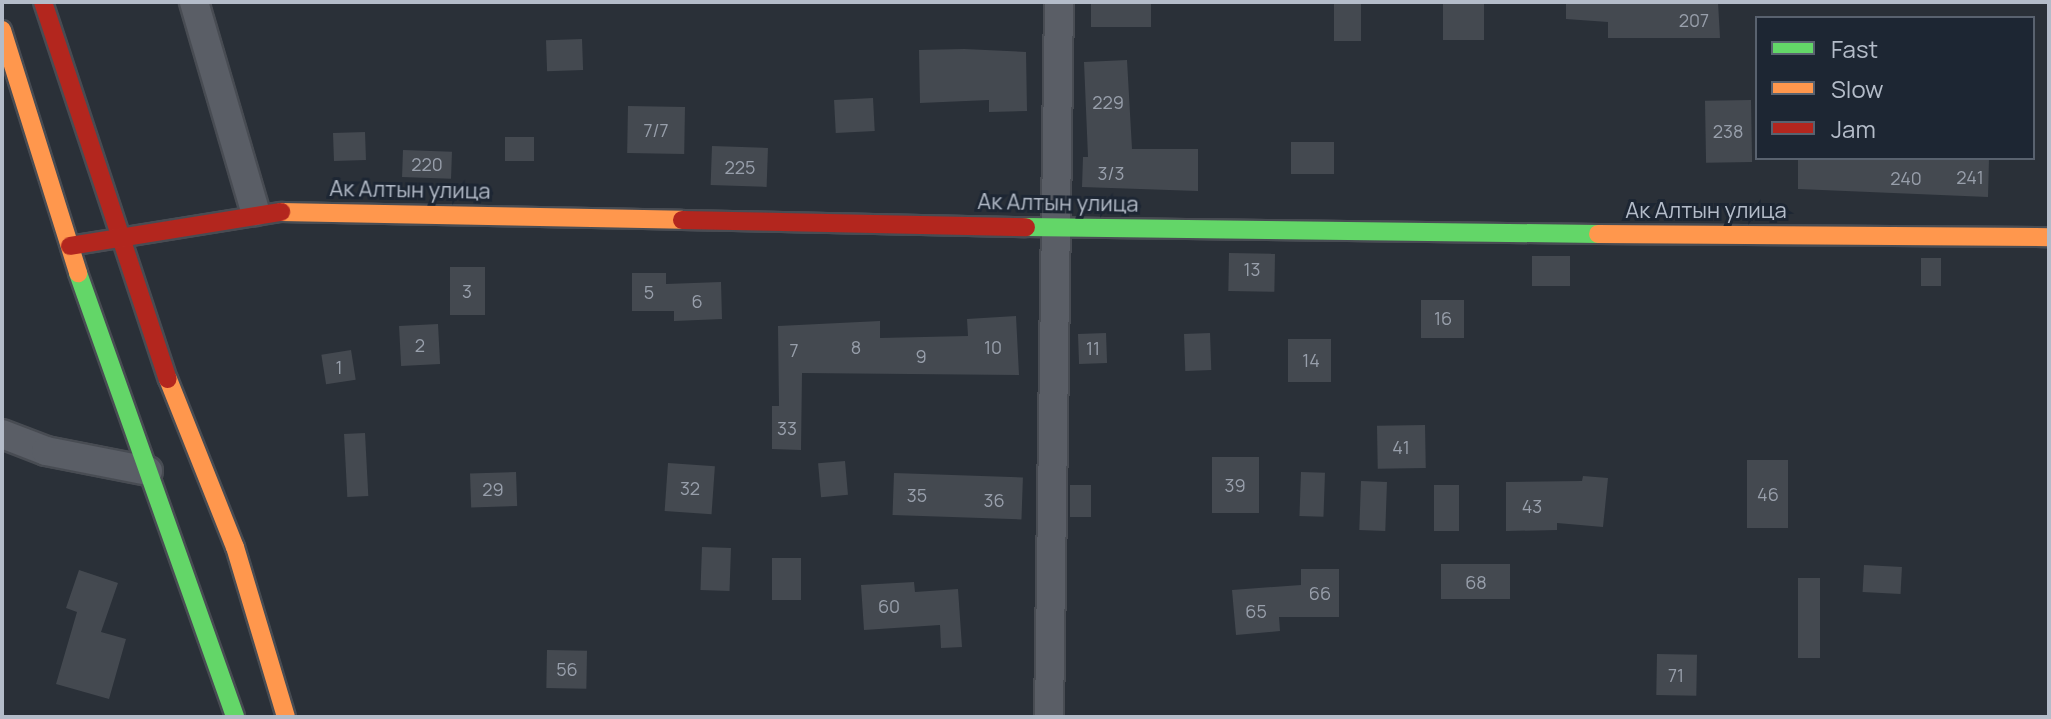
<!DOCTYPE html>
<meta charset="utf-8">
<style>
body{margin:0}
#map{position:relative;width:2051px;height:719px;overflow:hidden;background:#2a3038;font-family:Manrope,sans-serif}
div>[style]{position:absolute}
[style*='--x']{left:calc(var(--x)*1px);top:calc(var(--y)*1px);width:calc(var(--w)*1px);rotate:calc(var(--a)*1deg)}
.building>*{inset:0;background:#444950;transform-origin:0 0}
.roads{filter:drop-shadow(2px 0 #484c53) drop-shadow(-2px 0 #484c53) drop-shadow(0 2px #484c53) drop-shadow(0 -2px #484c53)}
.street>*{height:28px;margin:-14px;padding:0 14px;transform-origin:14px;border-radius:14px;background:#5a5e66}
.fast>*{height:18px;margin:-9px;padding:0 9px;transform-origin:9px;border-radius:9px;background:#63d668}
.slow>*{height:18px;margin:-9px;padding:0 9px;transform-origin:9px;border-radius:9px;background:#ff974d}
.jam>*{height:18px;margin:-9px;padding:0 9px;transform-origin:9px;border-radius:9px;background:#b3261e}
span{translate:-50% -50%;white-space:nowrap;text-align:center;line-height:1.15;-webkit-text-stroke:6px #1d2633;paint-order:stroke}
.number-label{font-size:18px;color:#989fab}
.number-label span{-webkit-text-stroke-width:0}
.street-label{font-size:22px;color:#b4bcc9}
.frame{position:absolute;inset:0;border:4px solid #b4bcc9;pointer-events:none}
.legend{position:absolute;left:1755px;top:16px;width:280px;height:144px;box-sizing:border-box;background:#1d2633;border:2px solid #59626f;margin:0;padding:10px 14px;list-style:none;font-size:24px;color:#b4bcc9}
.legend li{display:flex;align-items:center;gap:16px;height:40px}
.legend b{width:40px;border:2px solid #59626f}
</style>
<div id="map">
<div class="building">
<div style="left:1091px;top:2px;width:60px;height:25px"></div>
<div style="left:1334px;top:2px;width:27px;height:39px"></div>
<div style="left:1443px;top:2px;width:41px;height:38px"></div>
<div style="clip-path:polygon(1718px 2px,1720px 38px,1608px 38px,1608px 22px,1566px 19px,1566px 4px)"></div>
<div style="left:582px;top:39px;width:31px;height:36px;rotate:88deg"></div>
<div style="clip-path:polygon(964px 49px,1026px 52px,1027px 111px,989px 112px,989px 100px,920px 103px,919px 50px)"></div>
<div style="clip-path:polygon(1127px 60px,1132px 149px,1198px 149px,1198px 191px,1082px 187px,1083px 157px,1088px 157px,1084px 62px)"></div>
<div style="left:873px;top:98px;width:33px;height:39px;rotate:87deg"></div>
<div style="left:1751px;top:100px;width:62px;height:46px;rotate:89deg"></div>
<div style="left:628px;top:106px;width:57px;height:47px;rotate:1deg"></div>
<div style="left:365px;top:132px;width:28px;height:32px;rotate:88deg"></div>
<div style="left:505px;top:137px;width:29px;height:24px"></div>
<div style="left:1334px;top:142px;width:32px;height:43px;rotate:90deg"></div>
<div style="left:712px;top:146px;width:56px;height:39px;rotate:2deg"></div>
<div style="left:403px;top:150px;width:49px;height:27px;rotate:2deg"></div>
<div style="clip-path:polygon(1798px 158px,1989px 158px,1988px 197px,1798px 189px)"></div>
<div style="left:1229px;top:253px;width:46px;height:38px;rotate:1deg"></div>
<div style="left:1532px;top:256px;width:38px;height:30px"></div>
<div style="left:1921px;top:258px;width:20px;height:28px"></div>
<div style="left:485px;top:267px;width:48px;height:35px;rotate:90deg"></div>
<div style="clip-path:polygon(632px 273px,666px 273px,666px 284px,721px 282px,722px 319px,674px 321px,674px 311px,632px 311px)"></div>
<div style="left:1421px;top:300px;width:43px;height:38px"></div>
<div style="clip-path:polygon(1016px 316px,1019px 375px,802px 373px,801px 450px,772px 449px,772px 406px,779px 406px,778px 326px,880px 321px,880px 338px,968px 336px,967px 319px)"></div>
<div style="left:438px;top:324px;width:40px;height:39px;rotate:87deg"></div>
<div style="left:1106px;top:333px;width:30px;height:28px;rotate:88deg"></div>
<div style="left:1210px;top:333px;width:37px;height:26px;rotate:88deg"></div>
<div style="left:1288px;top:339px;width:43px;height:43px"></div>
<div style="left:351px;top:350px;width:30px;height:30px;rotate:81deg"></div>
<div style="left:1425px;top:425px;width:43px;height:48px;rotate:89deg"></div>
<div style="left:365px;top:433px;width:63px;height:21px;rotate:87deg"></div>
<div style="left:1212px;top:457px;width:47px;height:56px"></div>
<div style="left:1747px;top:460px;width:41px;height:68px"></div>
<div style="left:845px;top:461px;width:34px;height:27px;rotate:85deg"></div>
<div style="left:668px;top:463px;width:47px;height:48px;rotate:4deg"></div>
<div style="left:516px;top:472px;width:34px;height:46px;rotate:88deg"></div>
<div style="left:1301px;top:472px;width:24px;height:44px;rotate:2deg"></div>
<div style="left:894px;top:473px;width:129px;height:42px;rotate:2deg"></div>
<div style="clip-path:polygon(1583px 476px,1608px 478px,1603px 527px,1557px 523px,1557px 530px,1506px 531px,1506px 482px,1582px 481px)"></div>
<div style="left:1361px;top:481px;width:26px;height:49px;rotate:2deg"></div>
<div style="left:1070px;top:485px;width:21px;height:32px"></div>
<div style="left:1434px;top:485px;width:25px;height:46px"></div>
<div style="left:702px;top:547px;width:29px;height:43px;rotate:2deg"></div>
<div style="left:772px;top:558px;width:29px;height:42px"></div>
<div style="left:1510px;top:564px;width:35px;height:69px;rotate:90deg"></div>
<div style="left:1864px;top:565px;width:38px;height:27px;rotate:3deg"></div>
<div style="clip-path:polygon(1301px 569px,1339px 569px,1339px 617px,1279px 617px,1280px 631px,1236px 635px,1232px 590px,1301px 585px)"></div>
<div style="clip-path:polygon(79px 570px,118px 583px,101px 632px,126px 639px,109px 699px,56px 684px,77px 612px,66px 608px)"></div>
<div style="left:1798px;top:578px;width:22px;height:80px"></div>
<div style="clip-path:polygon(914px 582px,915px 592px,958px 589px,962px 647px,941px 648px,940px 625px,864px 630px,861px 585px)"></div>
<div style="left:547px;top:650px;width:40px;height:38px;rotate:1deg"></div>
<div style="left:1657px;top:654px;width:40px;height:41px;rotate:1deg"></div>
</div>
<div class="roads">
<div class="street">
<div style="--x:194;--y:2;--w:218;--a:73.7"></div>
<div style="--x:2;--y:434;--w:47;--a:21.1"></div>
<div style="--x:46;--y:451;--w:104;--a:11.1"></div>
<div style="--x:1049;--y:717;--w:715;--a:-89.2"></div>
</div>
<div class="fast">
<div style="--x:1026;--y:227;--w:572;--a:0.7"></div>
<div style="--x:78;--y:273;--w:471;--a:70.5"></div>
</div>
<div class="slow">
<div style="--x:2;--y:30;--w:255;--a:72.6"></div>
<div style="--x:281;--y:212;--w:401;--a:1.1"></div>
<div style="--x:1598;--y:234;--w:451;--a:0.4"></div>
<div style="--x:168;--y:379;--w:181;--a:68.3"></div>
<div style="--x:235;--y:547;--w:177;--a:73.3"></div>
</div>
<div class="jam">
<div style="--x:43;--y:2;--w:397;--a:71.7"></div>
<div style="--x:682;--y:220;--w:344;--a:1.2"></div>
<div style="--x:70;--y:246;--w:214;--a:-9.2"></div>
</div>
</div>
<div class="number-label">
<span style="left:1694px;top:20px">207</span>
<span style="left:1108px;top:102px">229</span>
<span style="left:656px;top:130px">7/7</span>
<span style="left:1728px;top:131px">238</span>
<span style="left:427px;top:164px">220</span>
<span style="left:740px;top:167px">225</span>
<span style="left:1111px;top:173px">3/3</span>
<span style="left:1970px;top:177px">241</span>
<span style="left:1906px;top:178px">240</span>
<span style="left:1252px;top:269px">13</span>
<span style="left:467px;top:291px">3</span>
<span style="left:649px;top:292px">5</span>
<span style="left:697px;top:301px">6</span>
<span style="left:1443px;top:318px">16</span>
<span style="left:420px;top:345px">2</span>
<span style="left:856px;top:347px">8</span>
<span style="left:993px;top:347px">10</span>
<span style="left:1093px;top:348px">11</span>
<span style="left:794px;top:350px">7</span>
<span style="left:921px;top:356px">9</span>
<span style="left:1311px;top:360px">14</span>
<span style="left:339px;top:367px">1</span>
<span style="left:787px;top:428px">33</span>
<span style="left:1401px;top:447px">41</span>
<span style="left:1235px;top:485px">39</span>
<span style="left:690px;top:488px">32</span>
<span style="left:493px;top:489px">29</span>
<span style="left:1768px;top:494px">46</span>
<span style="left:917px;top:495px">35</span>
<span style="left:994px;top:500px">36</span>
<span style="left:1532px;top:506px">43</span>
<span style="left:1476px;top:582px">68</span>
<span style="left:1320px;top:593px">66</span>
<span style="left:889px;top:606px">60</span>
<span style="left:1256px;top:611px">65</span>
<span style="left:567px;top:669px">56</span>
<span style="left:1676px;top:675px">71</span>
</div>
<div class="street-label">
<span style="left:410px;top:190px;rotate:1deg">Ак Алтын улица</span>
<span style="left:1058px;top:203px;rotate:1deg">Ак Алтын улица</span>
<span style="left:1706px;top:211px">Ак Алтын улица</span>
</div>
<div class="frame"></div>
<ul class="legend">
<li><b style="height:10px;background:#63d668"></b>Fast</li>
<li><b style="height:10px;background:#ff974d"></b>Slow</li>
<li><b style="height:10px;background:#b3261e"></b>Jam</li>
</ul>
</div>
